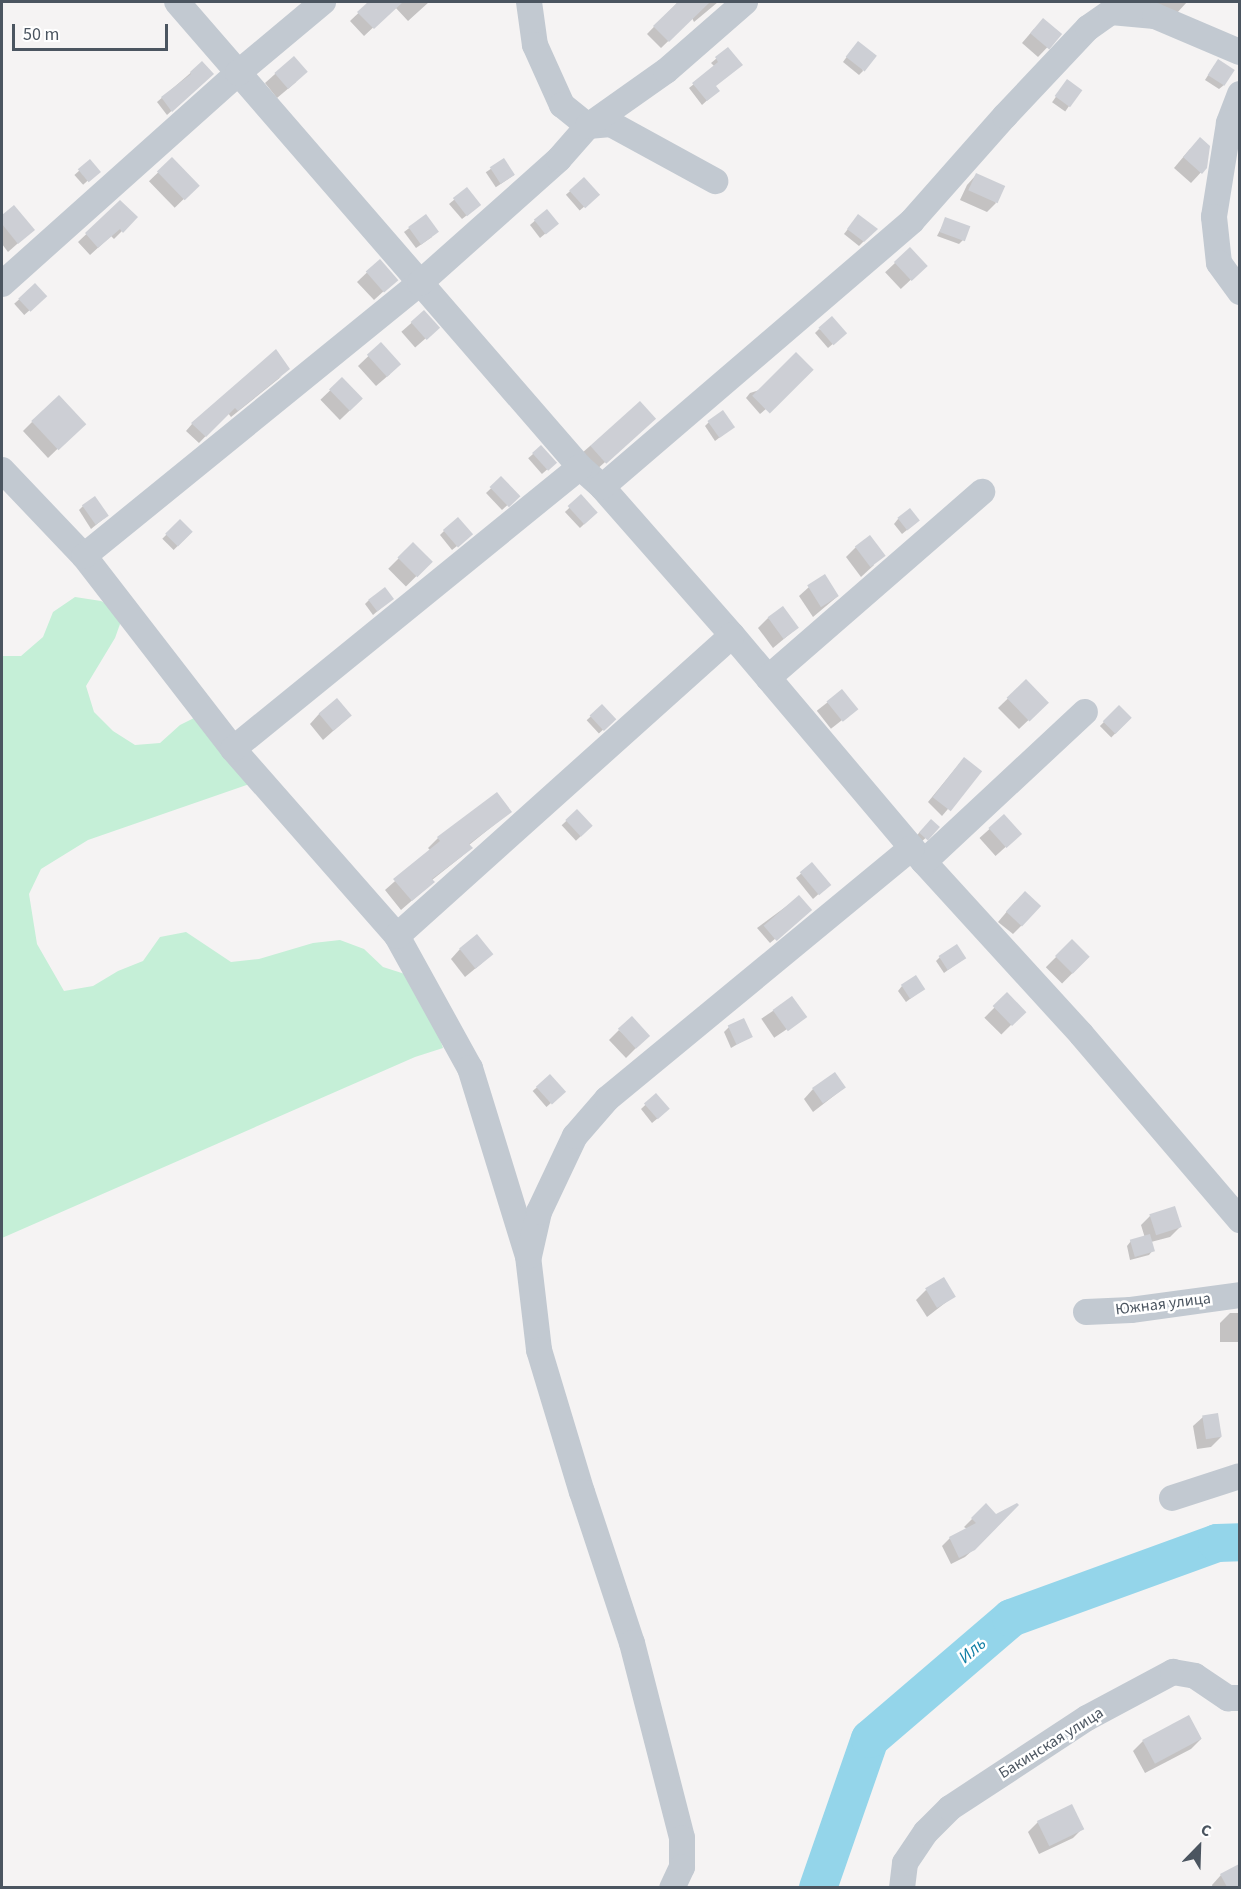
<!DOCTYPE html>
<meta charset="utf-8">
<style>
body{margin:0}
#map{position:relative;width:1241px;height:1889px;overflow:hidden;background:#f5f3f3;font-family:"Source Sans 3",sans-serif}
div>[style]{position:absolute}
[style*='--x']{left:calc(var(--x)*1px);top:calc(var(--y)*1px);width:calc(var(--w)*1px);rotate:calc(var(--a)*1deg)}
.green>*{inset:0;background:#c5efd7}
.shadow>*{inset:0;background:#0003;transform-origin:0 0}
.river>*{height:38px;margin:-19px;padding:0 19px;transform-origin:19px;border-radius:19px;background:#94d5ea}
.building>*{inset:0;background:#cdcfd5;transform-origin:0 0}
.minor>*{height:26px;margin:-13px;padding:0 13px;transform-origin:13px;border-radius:13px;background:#c2c9d1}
span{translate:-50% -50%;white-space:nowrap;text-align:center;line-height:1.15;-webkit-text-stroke:5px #fff;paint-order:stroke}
.street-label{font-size:16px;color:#4b5560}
.water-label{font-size:18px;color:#117fa5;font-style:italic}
.frame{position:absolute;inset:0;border:3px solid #4b5560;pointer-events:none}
.north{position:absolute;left:1169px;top:1817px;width:60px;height:60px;-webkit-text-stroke:4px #fff;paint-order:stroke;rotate:23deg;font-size:16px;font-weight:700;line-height:24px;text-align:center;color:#4b5560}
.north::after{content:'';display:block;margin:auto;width:21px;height:27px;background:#4b5560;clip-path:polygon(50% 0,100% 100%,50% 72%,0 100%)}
.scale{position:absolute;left:12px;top:24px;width:156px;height:27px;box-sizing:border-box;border:3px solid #4b5560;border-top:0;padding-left:8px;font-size:18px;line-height:21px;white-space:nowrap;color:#4b5560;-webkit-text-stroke:4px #fff;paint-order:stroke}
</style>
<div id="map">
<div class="green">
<div style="clip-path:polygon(75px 597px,101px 601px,124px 613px,115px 638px,86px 686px,94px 712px,113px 731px,135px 745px,160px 743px,180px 725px,204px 713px,261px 780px,88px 840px,41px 869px,29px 894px,37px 944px,64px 991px,93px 986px,118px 971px,143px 961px,160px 937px,186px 932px,231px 962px,259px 959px,313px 943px,340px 940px,364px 949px,383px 967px,408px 975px,434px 1022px,443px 1048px,415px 1057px,2px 1238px,2px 656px,21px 656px,43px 637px,53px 612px)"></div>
</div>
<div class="shadow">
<div style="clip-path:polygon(370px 2px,429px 2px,408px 21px,395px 7px,364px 36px,350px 21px)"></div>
<div style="clip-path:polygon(678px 2px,718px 2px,694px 22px,692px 18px,661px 48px,647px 34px)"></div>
<div style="clip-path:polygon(1157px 2px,1187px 2px,1176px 14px,1156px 5px)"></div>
<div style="clip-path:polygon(1034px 29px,1060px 34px,1038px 57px,1022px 43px)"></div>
<div style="clip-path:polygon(854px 47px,863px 71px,859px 75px,843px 62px)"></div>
<div style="clip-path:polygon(728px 49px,714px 87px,713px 95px,702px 105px,689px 88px,715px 67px,711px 63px)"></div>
<div style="clip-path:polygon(293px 58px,296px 82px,277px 98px,265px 83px)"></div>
<div style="clip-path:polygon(202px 63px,208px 78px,167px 115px,157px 102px)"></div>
<div style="clip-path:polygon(1214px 66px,1224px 85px,1219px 89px,1205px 80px)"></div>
<div style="left:1067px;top:81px;width:16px;height:26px;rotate:35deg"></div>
<div style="clip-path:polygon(1190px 149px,1205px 168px,1191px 183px,1174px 168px)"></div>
<div style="left:172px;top:159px;width:37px;height:32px;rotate:46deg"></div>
<div style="left:504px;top:160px;width:18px;height:22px;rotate:56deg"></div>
<div style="left:90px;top:161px;width:13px;height:21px;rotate:48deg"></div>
<div style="clip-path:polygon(976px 175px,996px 203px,987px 212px,960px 200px,967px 185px)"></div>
<div style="left:584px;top:179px;width:21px;height:24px;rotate:49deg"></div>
<div style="clip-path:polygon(467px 189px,475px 209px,462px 219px,449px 204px)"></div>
<div style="clip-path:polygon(120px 202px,136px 217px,114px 239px,111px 236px,90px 255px,78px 242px)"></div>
<div style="clip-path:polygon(14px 207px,33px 230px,8px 252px,2px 244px,2px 217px)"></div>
<div style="clip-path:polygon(546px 211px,552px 228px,540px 238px,530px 225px)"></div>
<div style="clip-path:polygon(425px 216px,432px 237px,416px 248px,404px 232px)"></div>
<div style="clip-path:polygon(946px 219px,963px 240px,959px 244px,937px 236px)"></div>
<div style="clip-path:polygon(854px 221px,875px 230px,859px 246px,844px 234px)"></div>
<div style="left:910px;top:249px;width:23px;height:34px;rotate:47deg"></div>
<div style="clip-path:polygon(379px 261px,386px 289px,374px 300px,357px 282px)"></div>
<div style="left:35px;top:285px;width:15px;height:28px;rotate:48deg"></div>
<div style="left:424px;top:312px;width:21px;height:30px;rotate:49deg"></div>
<div style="clip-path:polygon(819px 329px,841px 337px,828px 348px,815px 333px)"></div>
<div style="clip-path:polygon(381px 344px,390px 374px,376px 386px,358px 366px)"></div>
<div style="clip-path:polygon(807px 375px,760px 414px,746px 398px,750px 393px)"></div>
<div style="clip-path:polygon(282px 376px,231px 417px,228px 413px,199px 443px,186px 431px,192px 424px)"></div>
<div style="left:342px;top:379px;width:28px;height:30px;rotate:46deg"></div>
<div style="clip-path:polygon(32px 422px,74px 433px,48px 458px,23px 431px)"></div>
<div style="clip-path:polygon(709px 422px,728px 431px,715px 441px,705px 426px)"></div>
<div style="clip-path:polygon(646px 426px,596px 470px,582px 453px,590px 446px)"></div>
<div style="left:541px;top:447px;width:21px;height:17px;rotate:49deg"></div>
<div style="clip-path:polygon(501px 479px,513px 500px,502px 510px,486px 493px)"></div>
<div style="left:581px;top:497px;width:22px;height:22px;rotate:47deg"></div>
<div style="clip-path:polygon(83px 506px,107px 516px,91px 529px,79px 510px)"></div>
<div style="clip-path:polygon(898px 519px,918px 521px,902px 534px,894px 524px)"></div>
<div style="left:180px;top:521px;width:16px;height:25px;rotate:45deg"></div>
<div style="clip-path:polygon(444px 531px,467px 538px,452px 550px,440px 535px)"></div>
<div style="left:413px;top:544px;width:25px;height:35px;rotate:45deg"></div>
<div style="clip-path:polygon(856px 547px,874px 565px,861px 577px,846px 557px)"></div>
<div style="clip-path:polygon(809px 587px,838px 596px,813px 617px,799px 596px)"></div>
<div style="clip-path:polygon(369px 600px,387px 603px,373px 615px,365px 604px)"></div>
<div style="clip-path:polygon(768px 618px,797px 628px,773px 648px,758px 628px)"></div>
<div style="clip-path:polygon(1026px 681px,1037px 712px,1019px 729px,998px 708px)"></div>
<div style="left:842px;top:691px;width:23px;height:32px;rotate:52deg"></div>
<div style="left:602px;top:706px;width:18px;height:21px;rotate:47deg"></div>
<div style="left:1119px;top:707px;width:16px;height:27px;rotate:45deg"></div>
<div style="clip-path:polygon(319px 714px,350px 716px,323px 740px,310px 724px)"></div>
<div style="clip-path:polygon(960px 763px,980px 771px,942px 816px,928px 802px)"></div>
<div style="clip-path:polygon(497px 794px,510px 812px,469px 845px,471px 848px,461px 857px,432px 880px,423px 891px,401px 910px,385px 890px,430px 850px,428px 848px,438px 838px)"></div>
<div style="left:577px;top:811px;width:21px;height:21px;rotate:47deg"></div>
<div style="left:1004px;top:816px;width:24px;height:33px;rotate:48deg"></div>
<div style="clip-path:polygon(931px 821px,938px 827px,920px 843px,915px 837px)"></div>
<div style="clip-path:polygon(812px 864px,824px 889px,813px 899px,796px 878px)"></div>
<div style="clip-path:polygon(799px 897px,805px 914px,770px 943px,757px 928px)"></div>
<div style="clip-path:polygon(1015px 902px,1022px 925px,1013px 934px,998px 922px)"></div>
<div style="left:1072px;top:941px;width:23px;height:37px;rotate:45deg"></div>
<div style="clip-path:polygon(460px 949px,482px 963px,465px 977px,451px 959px)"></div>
<div style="clip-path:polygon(940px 957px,964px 958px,944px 973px,936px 961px)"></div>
<div style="clip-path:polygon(902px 986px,923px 989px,906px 1002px,898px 991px)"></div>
<div style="left:1007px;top:995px;width:24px;height:32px;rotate:45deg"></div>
<div style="left:792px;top:998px;width:23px;height:37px;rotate:56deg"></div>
<div style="clip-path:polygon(729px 1027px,751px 1036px,731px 1048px,724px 1032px)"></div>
<div style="clip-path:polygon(619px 1030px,638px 1046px,626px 1058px,609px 1040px)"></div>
<div style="left:550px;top:1076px;width:21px;height:23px;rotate:49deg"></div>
<div style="clip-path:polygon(844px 1088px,813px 1112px,804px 1099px,813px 1089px)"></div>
<div style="clip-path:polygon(656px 1095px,664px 1113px,652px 1123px,641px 1109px)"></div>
<div style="clip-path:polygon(1150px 1216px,1180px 1227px,1170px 1237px,1151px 1242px,1153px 1250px,1149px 1255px,1130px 1260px,1127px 1246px,1131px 1241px,1145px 1238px,1141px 1225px)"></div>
<div style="clip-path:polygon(926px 1290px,954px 1296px,927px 1317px,916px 1300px)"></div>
<div style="clip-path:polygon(1230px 1313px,1240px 1313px,1240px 1342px,1220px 1342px,1220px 1323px)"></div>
<div style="clip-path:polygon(1203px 1417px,1221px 1437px,1211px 1447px,1197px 1449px,1193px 1426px)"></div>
<div style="clip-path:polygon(986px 1505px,974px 1549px,965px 1557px,951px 1564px,942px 1546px,950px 1538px,967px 1529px,964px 1527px)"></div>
<div style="clip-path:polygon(1189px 1717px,1201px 1739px,1191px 1749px,1145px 1773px,1133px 1751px,1143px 1741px)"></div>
<div style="clip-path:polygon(1038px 1822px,1082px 1829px,1073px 1838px,1039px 1854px,1028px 1832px)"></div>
<div style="clip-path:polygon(1235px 1868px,1240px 1876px,1240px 1884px,1236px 1888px,1213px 1888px,1212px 1885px,1221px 1875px)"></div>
</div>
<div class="river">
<div style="--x:818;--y:1888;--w:158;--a:-70.8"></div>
<div style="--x:870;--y:1739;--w:186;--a:-40.6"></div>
<div style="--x:1011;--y:1618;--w:219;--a:-20"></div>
<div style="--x:1217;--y:1543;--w:23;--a:-2"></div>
</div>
<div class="building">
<div style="clip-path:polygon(368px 2px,403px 2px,374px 29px,357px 12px)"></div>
<div style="clip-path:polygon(678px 2px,710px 2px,669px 42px,653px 26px)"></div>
<div style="left:1043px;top:18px;width:25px;height:20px;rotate:40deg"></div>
<div style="left:858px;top:41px;width:24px;height:20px;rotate:38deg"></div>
<div style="clip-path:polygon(728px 47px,743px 65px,716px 86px,720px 91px,707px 101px,692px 83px,718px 62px,715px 57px)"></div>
<div style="left:294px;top:56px;width:21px;height:26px;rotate:49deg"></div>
<div style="left:1218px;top:59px;width:20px;height:19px;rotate:33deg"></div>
<div style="clip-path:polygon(202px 61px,214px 74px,172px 112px,161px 97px,191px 74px,190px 72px)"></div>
<div style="left:1067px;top:79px;width:19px;height:21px;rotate:36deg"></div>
<div style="clip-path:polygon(1200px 137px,1210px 146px,1207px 168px,1202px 174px,1183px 157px)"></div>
<div style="left:172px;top:157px;width:40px;height:21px;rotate:46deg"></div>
<div style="left:504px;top:158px;width:20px;height:17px;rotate:57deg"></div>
<div style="left:90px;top:159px;width:17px;height:16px;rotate:50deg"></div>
<div style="left:976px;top:173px;width:32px;height:19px;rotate:24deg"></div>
<div style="left:584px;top:177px;width:24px;height:20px;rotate:48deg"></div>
<div style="left:467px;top:187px;width:23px;height:18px;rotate:52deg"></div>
<div style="clip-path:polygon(120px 200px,138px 217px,123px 233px,120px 229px,98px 248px,85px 233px)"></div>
<div style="clip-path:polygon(14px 205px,35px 230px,18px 244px,2px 224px,2px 215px)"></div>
<div style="left:547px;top:209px;width:19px;height:17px;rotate:51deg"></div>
<div style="left:426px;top:214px;width:22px;height:22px;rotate:54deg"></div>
<div style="clip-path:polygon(858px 214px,878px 229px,864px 242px,847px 229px)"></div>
<div style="left:945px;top:217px;width:27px;height:16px;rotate:20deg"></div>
<div style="left:910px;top:247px;width:26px;height:22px;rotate:47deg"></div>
<div style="left:380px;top:259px;width:28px;height:19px;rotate:49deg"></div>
<div style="left:35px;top:283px;width:18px;height:23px;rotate:47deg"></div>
<div style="left:424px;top:310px;width:24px;height:18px;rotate:48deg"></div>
<div style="left:832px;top:316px;width:23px;height:18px;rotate:49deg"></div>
<div style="left:381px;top:342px;width:30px;height:19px;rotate:48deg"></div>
<div style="clip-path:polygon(276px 349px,290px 369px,238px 411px,235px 408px,206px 437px,191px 423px)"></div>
<div style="left:796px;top:352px;width:25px;height:62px;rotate:45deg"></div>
<div style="left:342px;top:377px;width:30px;height:18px;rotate:46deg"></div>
<div style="left:59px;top:395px;width:40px;height:38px;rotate:47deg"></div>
<div style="left:640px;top:401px;width:24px;height:67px;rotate:48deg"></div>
<div style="left:723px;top:410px;width:21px;height:19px;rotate:55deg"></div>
<div style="left:541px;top:445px;width:24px;height:12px;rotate:48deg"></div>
<div style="left:501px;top:476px;width:28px;height:16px;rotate:46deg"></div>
<div style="left:581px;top:494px;width:25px;height:18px;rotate:48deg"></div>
<div style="left:95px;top:496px;width:24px;height:16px;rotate:55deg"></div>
<div style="left:910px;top:508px;width:16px;height:16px;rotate:52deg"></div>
<div style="left:458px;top:517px;width:23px;height:20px;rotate:49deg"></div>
<div style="left:180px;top:519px;width:18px;height:21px;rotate:45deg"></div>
<div style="left:870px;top:535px;width:26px;height:19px;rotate:53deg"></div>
<div style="left:413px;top:542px;width:28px;height:22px;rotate:45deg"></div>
<div style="left:825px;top:574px;width:26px;height:21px;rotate:58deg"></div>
<div style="left:385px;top:587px;width:15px;height:21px;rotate:53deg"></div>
<div style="left:783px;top:606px;width:27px;height:19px;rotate:54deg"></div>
<div style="left:1026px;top:679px;width:33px;height:27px;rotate:46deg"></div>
<div style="left:842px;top:689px;width:26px;height:20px;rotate:51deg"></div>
<div style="left:337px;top:698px;width:23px;height:24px;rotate:50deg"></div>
<div style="left:602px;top:704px;width:21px;height:17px;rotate:47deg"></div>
<div style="left:1119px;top:705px;width:18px;height:23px;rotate:45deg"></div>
<div style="left:964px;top:757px;width:23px;height:51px;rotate:38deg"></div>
<div style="clip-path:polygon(497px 792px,512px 812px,469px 844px,473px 848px,432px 879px,435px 882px,412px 901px,393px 879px,440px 841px,437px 837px)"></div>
<div style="left:577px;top:809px;width:23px;height:16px;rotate:47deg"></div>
<div style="left:1004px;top:814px;width:27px;height:21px;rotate:48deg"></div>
<div style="left:931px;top:819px;width:12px;height:18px;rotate:42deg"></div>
<div style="left:812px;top:862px;width:30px;height:16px;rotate:50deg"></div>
<div style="left:1025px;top:891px;width:22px;height:28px;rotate:43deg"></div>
<div style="left:799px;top:895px;width:20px;height:47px;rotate:49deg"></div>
<div style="left:477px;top:934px;width:26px;height:23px;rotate:51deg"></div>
<div style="left:1072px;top:939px;width:25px;height:24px;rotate:45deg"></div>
<div style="left:957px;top:944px;width:17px;height:22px;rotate:57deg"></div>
<div style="left:916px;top:975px;width:17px;height:18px;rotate:57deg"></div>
<div style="left:1007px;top:992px;width:28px;height:20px;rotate:46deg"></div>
<div style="left:792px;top:996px;width:26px;height:24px;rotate:54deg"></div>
<div style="left:632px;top:1016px;width:27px;height:19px;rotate:48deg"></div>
<div style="left:744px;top:1018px;width:21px;height:18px;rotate:65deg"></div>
<div style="left:835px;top:1072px;width:19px;height:28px;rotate:55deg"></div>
<div style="left:550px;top:1074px;width:24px;height:19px;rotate:48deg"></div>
<div style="left:656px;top:1093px;width:21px;height:16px;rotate:49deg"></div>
<div style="left:1175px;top:1206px;width:22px;height:27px;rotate:72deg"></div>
<div style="left:1150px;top:1234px;width:18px;height:21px;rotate:74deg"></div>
<div style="left:944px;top:1277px;width:23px;height:22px;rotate:59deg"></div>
<div style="left:1218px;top:1413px;width:24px;height:16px;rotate:81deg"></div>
<div style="clip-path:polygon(986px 1503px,996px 1514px,1017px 1503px,1019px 1505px,975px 1550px,959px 1558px,949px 1537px,976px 1523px,971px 1518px)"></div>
<div style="left:1189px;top:1715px;width:27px;height:53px;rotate:62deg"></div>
<div style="left:1072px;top:1804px;width:28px;height:39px;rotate:64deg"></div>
<div style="clip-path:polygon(1239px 1864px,1239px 1887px,1227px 1887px,1220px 1874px)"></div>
</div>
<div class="minor">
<div style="--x:177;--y:2;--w:615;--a:49.09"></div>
<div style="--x:580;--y:467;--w:30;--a:42"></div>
<div style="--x:602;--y:487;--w:197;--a:48.7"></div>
<div style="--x:732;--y:635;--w:297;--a:49.8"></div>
<div style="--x:924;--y:862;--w:233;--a:47.6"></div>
<div style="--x:1081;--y:1034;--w:245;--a:49.5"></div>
<div style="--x:529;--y:2;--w:43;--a:82.1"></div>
<div style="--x:535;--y:45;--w:66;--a:65.8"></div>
<div style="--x:562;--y:105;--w:33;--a:39"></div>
<div style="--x:588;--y:126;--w:23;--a:-5"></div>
<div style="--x:611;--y:124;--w:119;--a:28.7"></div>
<div style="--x:1240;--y:94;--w:31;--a:111"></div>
<div style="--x:1229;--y:123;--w:95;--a:99.1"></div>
<div style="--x:1214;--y:217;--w:46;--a:83.8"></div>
<div style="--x:1219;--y:263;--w:36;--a:54"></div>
<div style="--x:2;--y:284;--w:317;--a:-41.8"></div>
<div style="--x:238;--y:73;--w:111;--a:-39.9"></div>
<div style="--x:2;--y:470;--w:119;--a:46.4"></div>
<div style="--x:84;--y:556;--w:244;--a:52.3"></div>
<div style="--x:233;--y:749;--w:249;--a:48.7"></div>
<div style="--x:397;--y:936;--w:151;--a:61.1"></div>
<div style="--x:470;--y:1068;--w:197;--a:72.9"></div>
<div style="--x:528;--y:1256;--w:95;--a:83.3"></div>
<div style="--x:539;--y:1350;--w:148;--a:73.2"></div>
<div style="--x:582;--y:1492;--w:159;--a:71.7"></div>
<div style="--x:632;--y:1643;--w:201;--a:75.6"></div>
<div style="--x:682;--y:1838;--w:29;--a:90"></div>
<div style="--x:682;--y:1867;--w:23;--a:115"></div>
<div style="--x:602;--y:487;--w:408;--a:-40.6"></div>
<div style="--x:912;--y:221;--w:140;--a:-48.5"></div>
<div style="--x:1005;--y:116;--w:121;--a:-46.7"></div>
<div style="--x:1088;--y:28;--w:28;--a:-35"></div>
<div style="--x:1111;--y:12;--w:44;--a:5.2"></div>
<div style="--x:1155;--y:16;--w:92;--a:23"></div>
<div style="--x:84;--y:556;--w:433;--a:-39.1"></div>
<div style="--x:420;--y:283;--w:186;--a:-41.7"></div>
<div style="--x:559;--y:159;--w:44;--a:-48.7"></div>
<div style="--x:588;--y:126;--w:95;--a:-35.2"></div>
<div style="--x:666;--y:71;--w:105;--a:-41.1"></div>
<div style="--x:768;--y:678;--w:284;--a:-41"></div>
<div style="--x:233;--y:749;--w:447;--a:-39.1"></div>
<div style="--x:924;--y:862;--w:220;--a:-43"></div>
<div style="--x:397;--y:936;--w:450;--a:-41.9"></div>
<div style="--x:529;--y:1256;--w:45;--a:-77.2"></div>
<div style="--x:539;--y:1212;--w:84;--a:-64.7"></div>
<div style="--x:575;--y:1136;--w:49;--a:-49.1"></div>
<div style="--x:607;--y:1099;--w:395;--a:-39.5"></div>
<div style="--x:1086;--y:1312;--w:45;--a:-2.5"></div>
<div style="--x:1131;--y:1310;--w:110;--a:-7.8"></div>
<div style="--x:1172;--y:1498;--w:71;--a:-17.9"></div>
<div style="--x:902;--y:1888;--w:25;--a:-83"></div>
<div style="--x:905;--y:1863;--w:37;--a:-56"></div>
<div style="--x:926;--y:1832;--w:34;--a:-45"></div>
<div style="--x:950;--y:1808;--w:164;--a:-33.3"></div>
<div style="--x:1087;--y:1718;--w:98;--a:-28.1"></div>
<div style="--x:1173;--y:1672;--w:22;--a:10"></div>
<div style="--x:1195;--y:1676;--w:40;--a:34"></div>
<div style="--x:1228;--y:1698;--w:12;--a:0"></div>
</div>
<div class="street-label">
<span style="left:1163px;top:1304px;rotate:-7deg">Южная улица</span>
<span style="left:1051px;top:1743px;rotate:-32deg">Бакинская улица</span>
</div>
<div class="water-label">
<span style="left:973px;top:1651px;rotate:-40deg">Иль</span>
</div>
<div class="frame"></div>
<div class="north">С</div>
<div class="scale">50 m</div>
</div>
